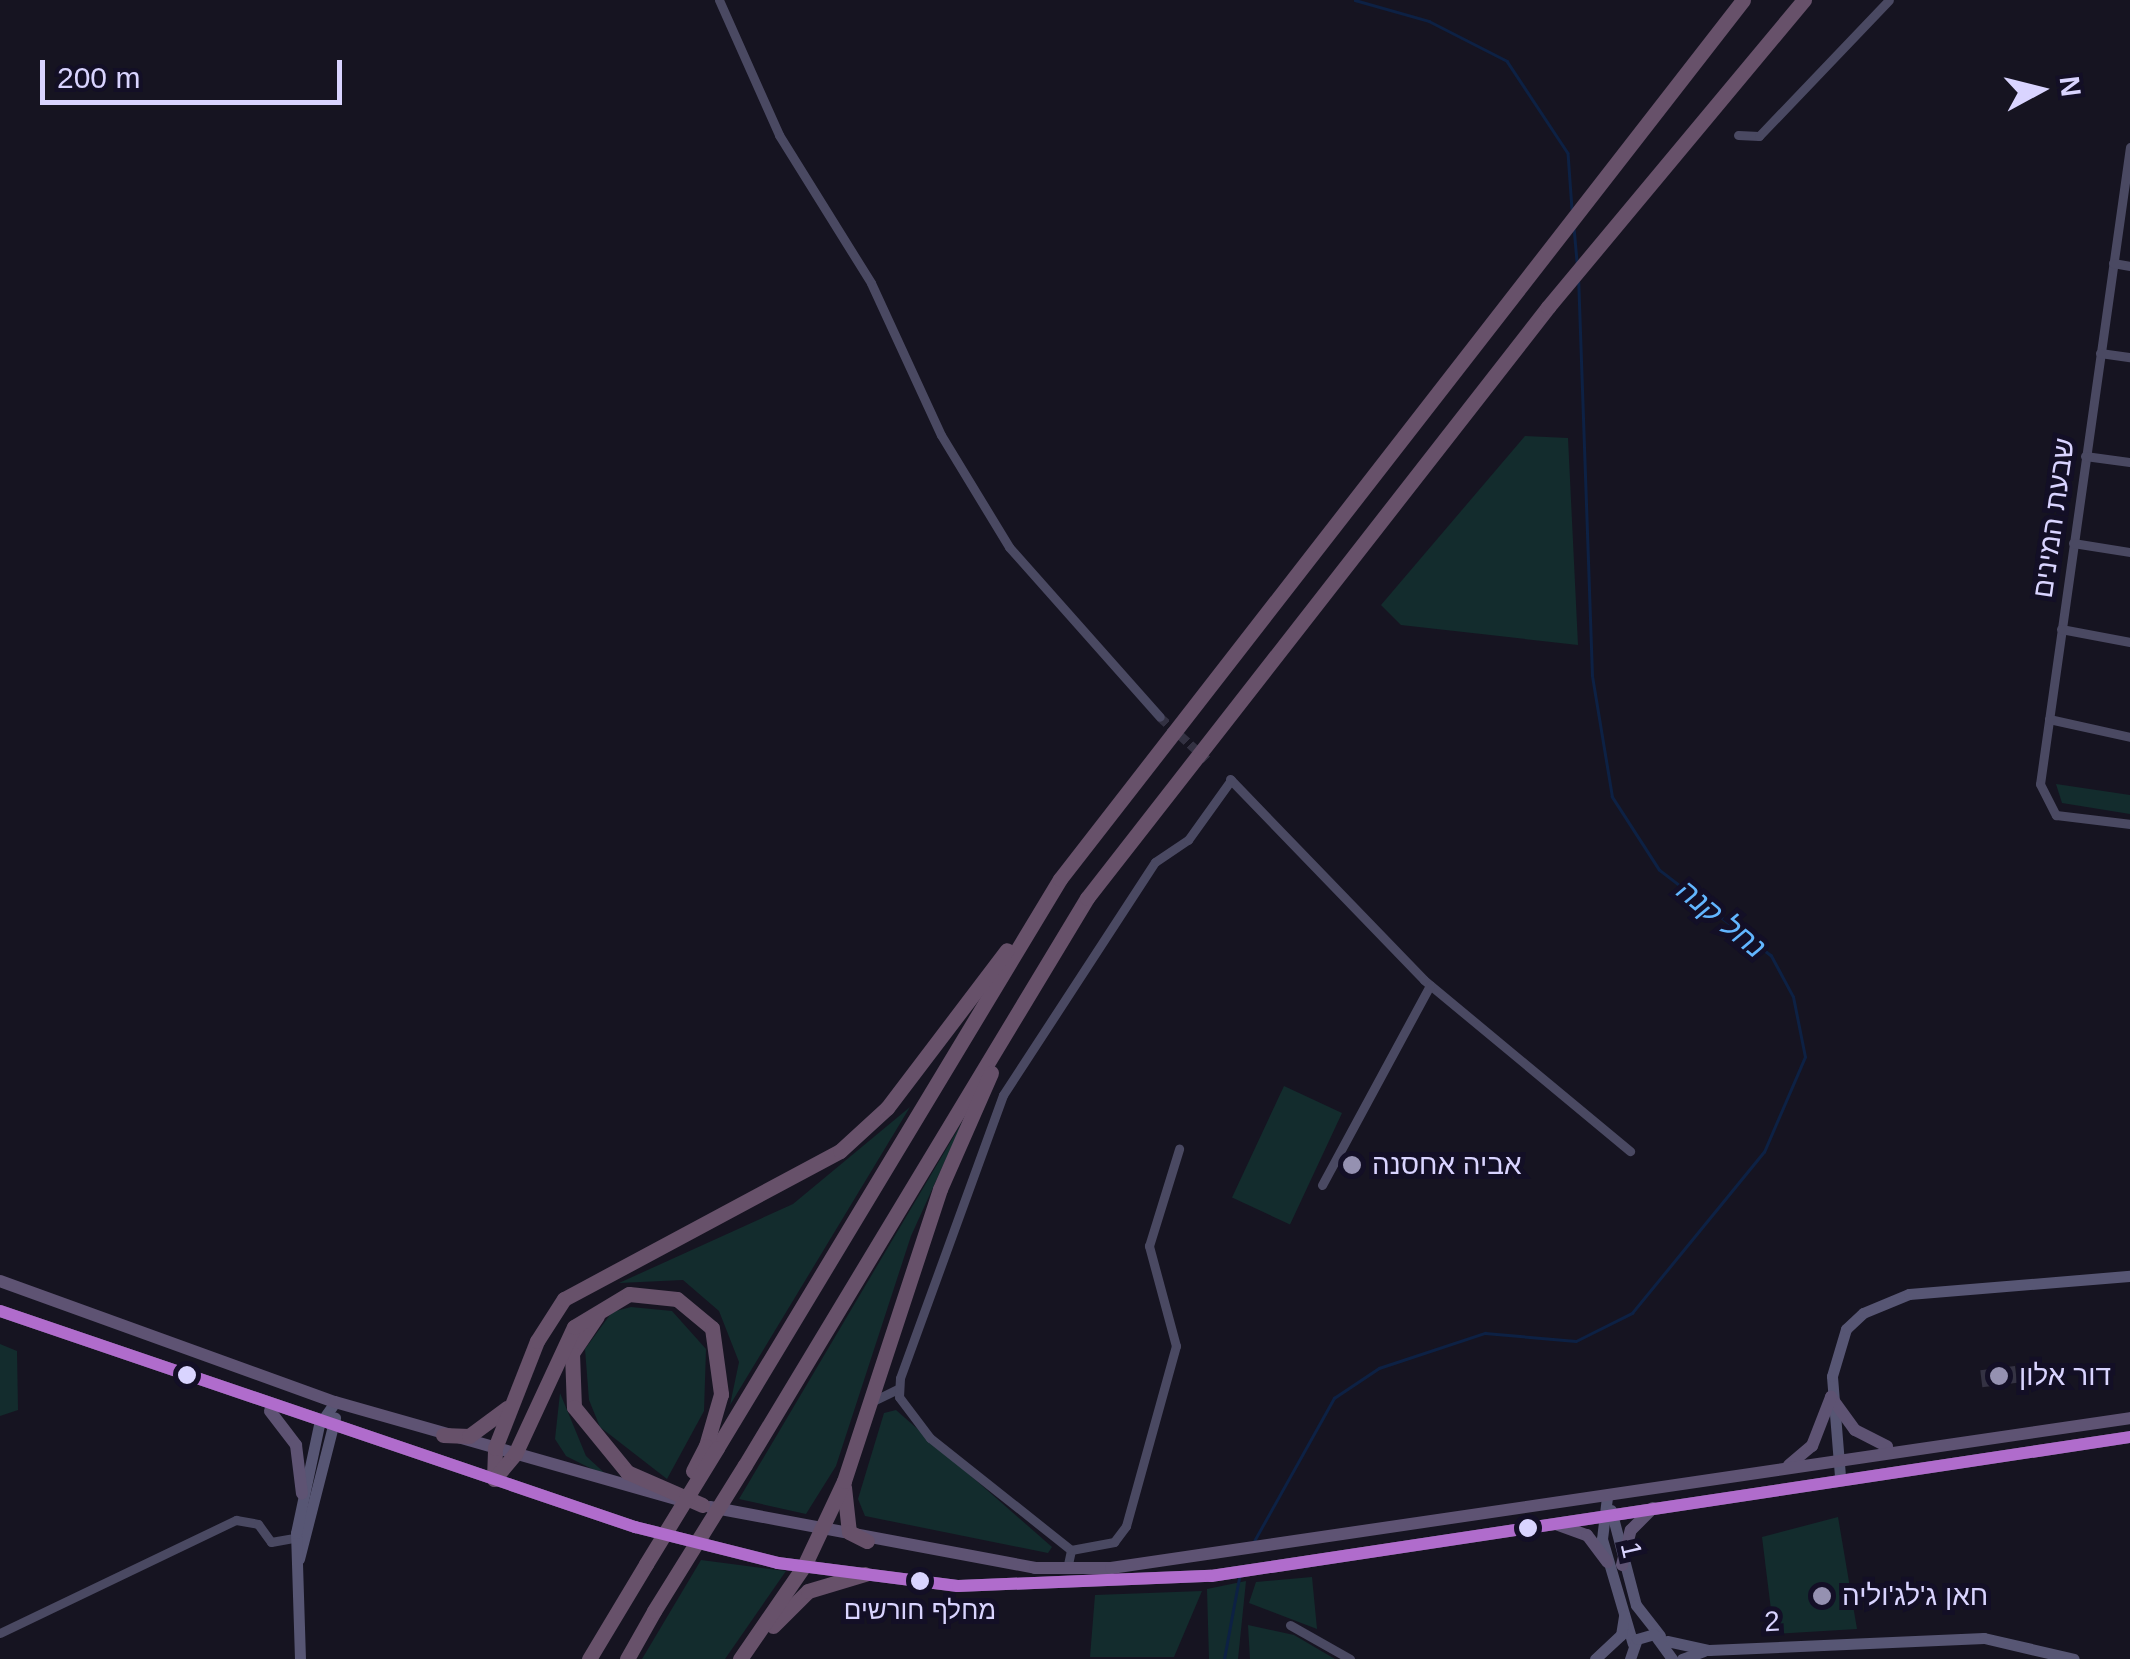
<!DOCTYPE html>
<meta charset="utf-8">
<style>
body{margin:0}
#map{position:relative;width:2130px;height:1659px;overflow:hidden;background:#161421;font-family:Helvetica,Heebo,sans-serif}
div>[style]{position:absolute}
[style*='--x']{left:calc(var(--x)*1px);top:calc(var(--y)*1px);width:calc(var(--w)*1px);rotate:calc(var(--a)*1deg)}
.green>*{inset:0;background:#132c2d;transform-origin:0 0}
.stream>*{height:2.5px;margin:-1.25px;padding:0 1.25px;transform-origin:1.25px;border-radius:1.25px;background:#0d2144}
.building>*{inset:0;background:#343243;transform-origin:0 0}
.street-tunnel>*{height:9px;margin-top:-4.5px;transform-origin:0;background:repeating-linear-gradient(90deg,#333142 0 9px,transparent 0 13.5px)}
.street>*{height:9px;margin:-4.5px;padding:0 4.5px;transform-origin:4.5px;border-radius:4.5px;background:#4a4962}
.secondary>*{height:11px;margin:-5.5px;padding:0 5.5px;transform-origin:5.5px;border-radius:5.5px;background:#575674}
.primary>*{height:12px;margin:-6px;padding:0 6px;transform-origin:6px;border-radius:6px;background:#5e5373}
.highway>*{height:15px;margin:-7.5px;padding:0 7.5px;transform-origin:7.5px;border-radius:7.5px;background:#67516a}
.highway-bridge>*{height:15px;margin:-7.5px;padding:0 7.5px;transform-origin:7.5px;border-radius:7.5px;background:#67516a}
.bus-1>*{height:12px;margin:-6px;padding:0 6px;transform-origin:6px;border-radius:6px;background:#b06ccc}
.dots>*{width:28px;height:28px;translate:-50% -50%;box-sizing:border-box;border:5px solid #130f26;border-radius:50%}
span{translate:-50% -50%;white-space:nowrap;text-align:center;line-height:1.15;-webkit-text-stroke:10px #130f26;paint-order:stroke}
.bus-label{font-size:26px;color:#d9d4ff}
.street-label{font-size:28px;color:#d9d4ff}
.poi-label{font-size:28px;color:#d9d4ff}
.left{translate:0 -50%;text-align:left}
.water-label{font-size:30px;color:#62b6ff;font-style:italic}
.north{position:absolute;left:1990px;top:40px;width:100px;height:100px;-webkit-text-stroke:8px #130f26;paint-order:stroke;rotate:83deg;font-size:28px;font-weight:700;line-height:40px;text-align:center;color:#d9d4ff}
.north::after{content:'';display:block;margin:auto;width:35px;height:45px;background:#d9d4ff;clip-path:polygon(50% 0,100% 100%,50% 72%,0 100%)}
.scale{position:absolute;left:40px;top:60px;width:302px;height:45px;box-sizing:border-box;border:5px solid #d9d4ff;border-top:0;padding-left:12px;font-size:30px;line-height:35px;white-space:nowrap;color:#d9d4ff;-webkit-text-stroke:8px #130f26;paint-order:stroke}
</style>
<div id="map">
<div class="green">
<div style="clip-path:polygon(1525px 436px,1568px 438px,1578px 645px,1401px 625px,1381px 605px)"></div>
<div style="clip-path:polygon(2056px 784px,2130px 795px,2130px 814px,2062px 803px)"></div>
<div style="left:1284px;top:1086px;width:64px;height:123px;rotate:25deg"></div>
<div style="clip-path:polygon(910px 1107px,730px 1405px,739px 1362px,719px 1311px,683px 1280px,619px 1283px,793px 1204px)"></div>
<div style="clip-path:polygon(964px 1119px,911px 1236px,836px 1466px,806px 1514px,739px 1499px)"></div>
<div style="clip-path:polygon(631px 1307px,672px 1311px,706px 1349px,704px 1411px,667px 1479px,600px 1427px,589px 1400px,585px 1349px,612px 1312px)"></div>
<div style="clip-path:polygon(0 1344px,17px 1351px,18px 1410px,0 1416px)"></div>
<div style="clip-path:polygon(560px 1393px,586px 1456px,610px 1478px,566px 1456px,555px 1439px)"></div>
<div style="clip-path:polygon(896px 1410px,1052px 1547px,1048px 1553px,865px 1516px,858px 1499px,884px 1413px)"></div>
<div style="clip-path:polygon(1838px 1517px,1857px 1629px,1774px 1634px,1762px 1537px)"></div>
<div style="clip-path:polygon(701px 1560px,786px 1571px,725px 1659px,642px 1659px)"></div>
<div style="clip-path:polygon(1312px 1577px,1317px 1629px,1249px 1603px,1256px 1582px)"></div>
<div style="clip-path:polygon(1246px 1581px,1238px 1659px,1209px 1659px,1207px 1589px)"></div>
<div style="clip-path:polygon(1202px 1591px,1174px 1657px,1090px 1657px,1095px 1595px)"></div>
<div style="clip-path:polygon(1248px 1625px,1294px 1635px,1335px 1659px,1250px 1659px)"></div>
</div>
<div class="stream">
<div style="--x:1355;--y:0;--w:77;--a:15.8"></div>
<div style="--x:1429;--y:21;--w:88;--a:27.1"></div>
<div style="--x:1507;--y:61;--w:110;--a:56.5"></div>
<div style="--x:1568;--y:153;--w:56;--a:85.9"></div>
<div style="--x:1574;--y:227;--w:37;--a:85"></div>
<div style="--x:1253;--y:1543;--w:166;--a:-60.8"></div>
<div style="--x:1334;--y:1398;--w:54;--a:-33.7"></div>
<div style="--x:1379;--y:1368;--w:112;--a:-18.3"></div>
<div style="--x:1485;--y:1333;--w:91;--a:5"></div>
<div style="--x:1576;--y:1341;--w:63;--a:-26.6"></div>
<div style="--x:1632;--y:1313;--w:208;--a:-50.7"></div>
<div style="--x:1764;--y:1152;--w:103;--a:-66.7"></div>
<div style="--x:1805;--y:1057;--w:61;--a:-101.3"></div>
<div style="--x:1793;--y:997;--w:47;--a:-118.2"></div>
<div style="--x:1771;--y:956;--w:141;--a:-142.5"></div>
<div style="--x:1659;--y:870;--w:87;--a:-122.8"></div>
<div style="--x:1612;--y:797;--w:123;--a:-99.4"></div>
<div style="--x:1592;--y:676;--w:394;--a:-92"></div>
<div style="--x:1224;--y:1659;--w:82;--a:-79.5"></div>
</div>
<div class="building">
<div style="left:2015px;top:1366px;width:17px;height:35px;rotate:83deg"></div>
</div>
<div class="street-tunnel">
<div style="--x:1160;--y:717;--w:67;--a:42"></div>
</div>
<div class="street">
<div style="--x:719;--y:0;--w:148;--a:66"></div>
<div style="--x:779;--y:135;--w:174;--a:58.1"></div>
<div style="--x:871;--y:283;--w:167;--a:65.3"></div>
<div style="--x:941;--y:435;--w:131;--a:58.7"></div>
<div style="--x:1009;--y:547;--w:227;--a:48.4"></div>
<div style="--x:1738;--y:135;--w:21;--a:3"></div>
<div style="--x:1759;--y:136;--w:188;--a:-46.3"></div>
<div style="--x:2130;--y:147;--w:643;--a:98.04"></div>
<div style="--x:2040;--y:784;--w:35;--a:63"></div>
<div style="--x:2056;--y:815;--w:75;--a:6.9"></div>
<div style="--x:2113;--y:263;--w:17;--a:10"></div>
<div style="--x:2100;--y:353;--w:30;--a:8"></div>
<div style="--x:2085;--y:456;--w:45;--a:7.6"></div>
<div style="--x:2073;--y:543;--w:58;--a:9"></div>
<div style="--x:2061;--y:629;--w:70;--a:10.7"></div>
<div style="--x:2049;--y:719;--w:83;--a:12.5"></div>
<div style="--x:1230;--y:779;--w:279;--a:46"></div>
<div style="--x:1424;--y:980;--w:268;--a:39.7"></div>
<div style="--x:1322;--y:1185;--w:227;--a:-61.6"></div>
<div style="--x:871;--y:1402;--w:30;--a:-26"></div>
<div style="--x:1071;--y:1550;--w:180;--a:-141.5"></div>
<div style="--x:930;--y:1438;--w:51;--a:-127.1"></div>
<div style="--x:899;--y:1397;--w:19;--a:-87"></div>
<div style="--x:900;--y:1378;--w:301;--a:-70"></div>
<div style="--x:1003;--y:1095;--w:278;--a:-56.9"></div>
<div style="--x:1155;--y:862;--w:40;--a:-34"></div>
<div style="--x:1188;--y:840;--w:74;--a:-54.4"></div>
<div style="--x:1067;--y:1569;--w:19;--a:-78"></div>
<div style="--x:1071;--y:1550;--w:44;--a:-10.5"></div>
<div style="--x:1114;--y:1542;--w:20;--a:-53"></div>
<div style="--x:1126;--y:1526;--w:187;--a:-74.5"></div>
<div style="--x:1176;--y:1346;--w:104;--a:-105.1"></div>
<div style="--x:1149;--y:1246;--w:102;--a:-72.8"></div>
<div style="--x:1290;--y:1625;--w:69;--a:29.5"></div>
<div style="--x:0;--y:1633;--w:262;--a:-25.6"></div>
<div style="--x:236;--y:1520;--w:22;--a:10"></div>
<div style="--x:258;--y:1524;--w:22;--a:54"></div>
<div style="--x:271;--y:1542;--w:28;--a:-10"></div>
</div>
<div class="secondary">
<div style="--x:1840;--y:1476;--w:100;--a:-94.6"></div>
<div style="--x:1832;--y:1376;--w:49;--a:-73.4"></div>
<div style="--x:1846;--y:1329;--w:23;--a:-43"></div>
<div style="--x:1863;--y:1313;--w:50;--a:-22.4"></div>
<div style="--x:1909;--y:1294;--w:222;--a:-4.7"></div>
<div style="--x:1607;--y:1497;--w:42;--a:96.8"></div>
<div style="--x:1602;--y:1539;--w:109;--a:73.6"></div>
<div style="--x:1611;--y:1510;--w:98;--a:75.3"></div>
<div style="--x:1636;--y:1605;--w:39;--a:52"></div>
<div style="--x:299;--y:1559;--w:146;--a:-75.7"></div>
<div style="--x:1667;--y:1641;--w:43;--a:12.1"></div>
<div style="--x:1709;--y:1650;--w:275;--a:-2.5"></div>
<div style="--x:1984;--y:1638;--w:92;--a:13.1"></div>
<div style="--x:300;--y:1659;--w:126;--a:-91.8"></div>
<div style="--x:296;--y:1533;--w:110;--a:-78"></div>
<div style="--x:319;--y:1425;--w:28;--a:-55"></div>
<div style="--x:1595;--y:1659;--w:35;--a:-43"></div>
<div style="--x:1621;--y:1635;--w:20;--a:-81"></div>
<div style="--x:1630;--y:1659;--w:21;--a:-71"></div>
<div style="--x:1637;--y:1639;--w:18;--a:-16"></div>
<div style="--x:1654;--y:1634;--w:31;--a:54"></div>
<div style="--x:1682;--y:1659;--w:23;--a:-20"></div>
</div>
<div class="primary">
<div style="--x:0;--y:1281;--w:356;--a:19.9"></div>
<div style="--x:335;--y:1402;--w:359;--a:15.9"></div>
<div style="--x:0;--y:1311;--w:671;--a:18.79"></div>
<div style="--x:635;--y:1527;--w:147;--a:14.1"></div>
<div style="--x:778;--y:1563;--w:181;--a:7.3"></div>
<div style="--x:958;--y:1586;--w:253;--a:-2.3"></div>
<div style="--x:1211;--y:1576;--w:929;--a:-8.6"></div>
<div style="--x:1831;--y:1397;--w:41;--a:54"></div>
<div style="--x:1855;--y:1430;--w:36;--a:27"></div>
<div style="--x:270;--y:1411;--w:43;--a:52.6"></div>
<div style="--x:296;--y:1445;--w:49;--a:83"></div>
<div style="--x:1789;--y:1465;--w:30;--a:-40"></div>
<div style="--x:1812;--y:1446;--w:53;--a:-68.8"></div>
<div style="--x:710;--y:1507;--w:331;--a:10.6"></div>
<div style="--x:1035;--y:1568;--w:76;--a:0"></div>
<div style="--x:1111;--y:1568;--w:1030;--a:-8.37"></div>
<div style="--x:1556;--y:1524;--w:33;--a:20"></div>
<div style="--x:1587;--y:1535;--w:34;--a:53"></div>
<div style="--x:1622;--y:1565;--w:36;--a:-76"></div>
<div style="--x:1631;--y:1530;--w:31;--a:-45"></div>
</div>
<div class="highway">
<div style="--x:597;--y:1316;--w:45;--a:124"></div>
<div style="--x:572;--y:1353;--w:54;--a:87.9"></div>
<div style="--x:574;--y:1407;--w:84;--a:50.8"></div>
<div style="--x:627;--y:1472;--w:82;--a:23.7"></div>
<div style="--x:443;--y:1435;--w:26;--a:2"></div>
<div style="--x:469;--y:1436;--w:47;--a:-36.4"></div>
<div style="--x:717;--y:1448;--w:664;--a:-58.92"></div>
<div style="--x:1060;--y:879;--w:1113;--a:-52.15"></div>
<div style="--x:745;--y:1465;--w:662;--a:-58.9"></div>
<div style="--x:1087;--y:898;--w:750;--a:-52.04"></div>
<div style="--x:1548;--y:307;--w:400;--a:-50.2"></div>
<div style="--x:494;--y:1479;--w:31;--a:-88"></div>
<div style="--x:495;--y:1448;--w:115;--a:-68.6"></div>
<div style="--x:537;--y:1341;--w:50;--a:-57.3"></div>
<div style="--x:564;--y:1299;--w:313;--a:-28.2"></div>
<div style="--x:840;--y:1151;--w:64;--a:-42.5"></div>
<div style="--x:887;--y:1108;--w:198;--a:-52.8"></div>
<div style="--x:494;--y:1479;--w:33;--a:-50"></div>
<div style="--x:515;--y:1454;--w:140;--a:-65.1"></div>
<div style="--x:574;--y:1327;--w:64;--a:-31"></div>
<div style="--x:629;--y:1294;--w:48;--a:5.9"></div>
<div style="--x:677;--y:1299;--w:45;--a:39.6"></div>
<div style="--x:712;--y:1328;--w:67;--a:82.2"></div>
<div style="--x:721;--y:1394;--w:54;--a:106.1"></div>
<div style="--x:844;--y:1487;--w:45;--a:83.7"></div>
<div style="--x:849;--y:1532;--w:20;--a:27"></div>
<div style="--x:773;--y:1626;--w:49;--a:-45"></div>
<div style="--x:808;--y:1591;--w:59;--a:-16.6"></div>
<div style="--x:589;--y:1659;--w:111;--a:-59"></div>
<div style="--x:627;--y:1659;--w:55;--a:-60.6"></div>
<div style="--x:740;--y:1659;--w:113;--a:-55.5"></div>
<div style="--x:804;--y:1566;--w:94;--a:-64.8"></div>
<div style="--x:844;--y:1481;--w:307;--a:-71.8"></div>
<div style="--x:940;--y:1189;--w:127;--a:-66.3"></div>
</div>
<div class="highway-bridge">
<div style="--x:693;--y:1471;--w:28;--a:-63"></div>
<div style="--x:646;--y:1564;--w:136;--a:-58.5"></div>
<div style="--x:654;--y:1611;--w:172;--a:-58.1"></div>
</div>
<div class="bus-1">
<div style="--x:0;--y:1311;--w:671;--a:18.79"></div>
<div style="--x:635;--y:1527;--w:147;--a:14.1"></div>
<div style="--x:778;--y:1563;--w:181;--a:7.3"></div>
<div style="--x:958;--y:1586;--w:253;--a:-2.3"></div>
<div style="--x:1211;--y:1576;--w:929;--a:-8.6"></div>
</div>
<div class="dots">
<div style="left:1352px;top:1165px;background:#9591b1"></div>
<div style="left:187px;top:1375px;background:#d9d4ff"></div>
<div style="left:1999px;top:1376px;background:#9591b1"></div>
<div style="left:1528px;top:1528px;background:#d9d4ff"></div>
<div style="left:920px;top:1581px;background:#d9d4ff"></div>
<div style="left:1822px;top:1596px;background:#9591b1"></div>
</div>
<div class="bus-label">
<span style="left:920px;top:1611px">מחלף חורשים</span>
</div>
<div class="street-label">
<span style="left:2054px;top:518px;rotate:-82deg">שבעת המינים</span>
<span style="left:1631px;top:1550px;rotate:77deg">1</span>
<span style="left:1772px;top:1622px;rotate:-3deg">2</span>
</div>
<div class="poi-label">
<span class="left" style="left:1372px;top:1165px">אביה אחסנה</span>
<span class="left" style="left:2019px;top:1376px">דור אלון</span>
<span class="left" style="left:1842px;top:1596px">חאן ג'לג'וליה</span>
</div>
<div class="water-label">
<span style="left:1721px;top:919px;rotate:39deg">נחל קנה</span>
</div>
<div class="north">N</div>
<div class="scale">200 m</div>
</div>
